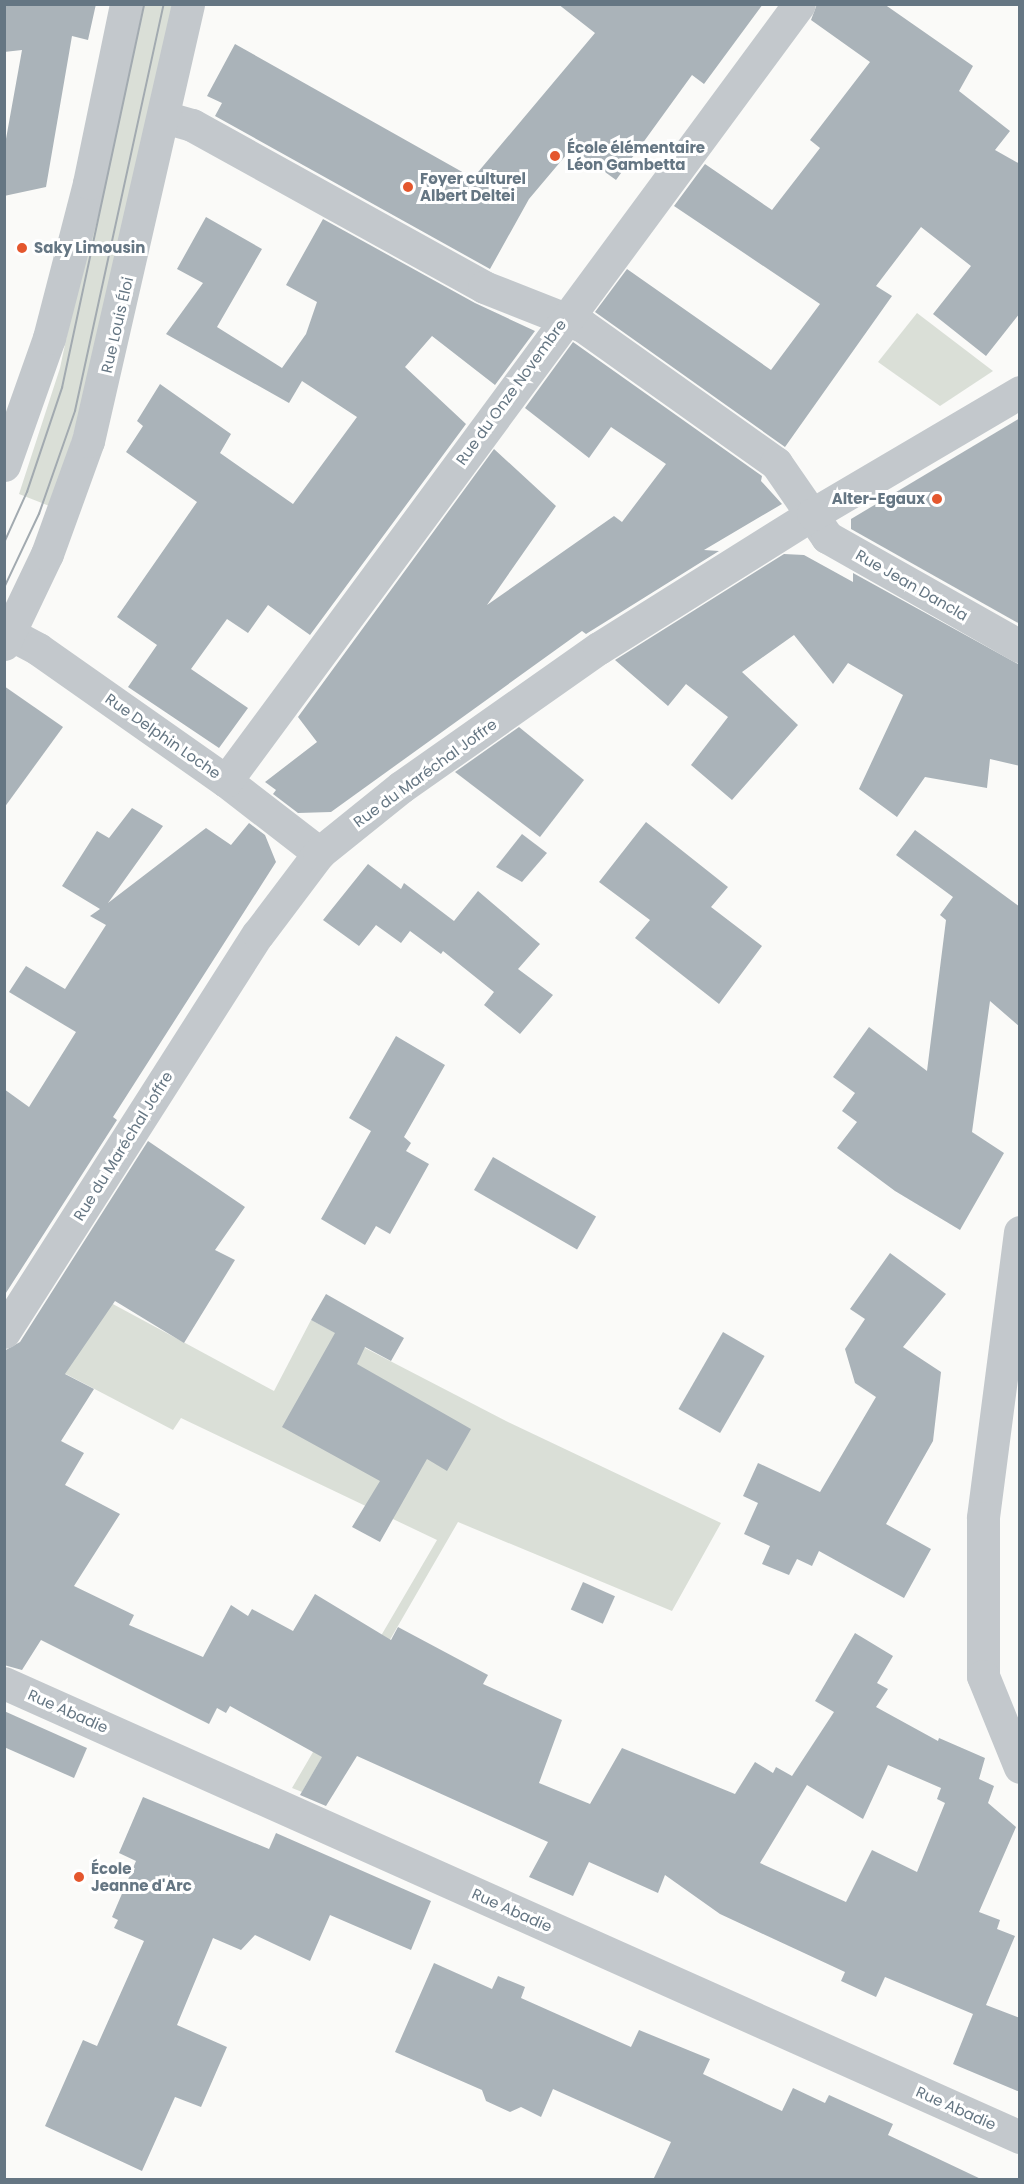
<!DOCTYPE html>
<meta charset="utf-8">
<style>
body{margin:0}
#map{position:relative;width:1024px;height:2184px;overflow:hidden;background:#fafaf8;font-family:Poppins,sans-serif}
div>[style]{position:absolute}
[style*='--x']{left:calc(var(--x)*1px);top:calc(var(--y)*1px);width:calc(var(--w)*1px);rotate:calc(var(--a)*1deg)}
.green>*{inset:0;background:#dadfd7}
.building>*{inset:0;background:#aab3b9;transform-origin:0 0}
.minor>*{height:33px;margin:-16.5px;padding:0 16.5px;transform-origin:16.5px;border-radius:16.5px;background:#c3c8cc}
.tram>*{height:1.5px;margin:-0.75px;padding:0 0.75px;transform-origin:0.75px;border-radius:0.75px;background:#a2aab0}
.dots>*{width:16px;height:16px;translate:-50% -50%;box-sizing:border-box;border:3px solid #fff;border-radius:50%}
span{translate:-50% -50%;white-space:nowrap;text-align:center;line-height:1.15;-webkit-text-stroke:6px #fff;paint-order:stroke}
.poi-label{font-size:15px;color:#657683;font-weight:700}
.left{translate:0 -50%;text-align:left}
.right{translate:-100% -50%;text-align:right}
.street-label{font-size:15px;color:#657683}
.frame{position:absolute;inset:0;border:6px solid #657683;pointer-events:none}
</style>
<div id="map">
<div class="green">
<div style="clip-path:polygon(137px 5px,173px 5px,109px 314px,52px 507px,19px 494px,60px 368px)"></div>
<div style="clip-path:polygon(917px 313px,993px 371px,940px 406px,878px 362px)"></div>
<div style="clip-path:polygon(111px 1303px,274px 1391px,311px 1320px,506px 1421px,721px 1523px,672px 1611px,458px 1522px,302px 1792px,292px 1788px,437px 1540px,181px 1418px,173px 1430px,18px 1349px)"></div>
</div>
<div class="building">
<div style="clip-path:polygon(4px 4px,96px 4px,88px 40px,72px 36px,46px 187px,4px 196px,4px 150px,22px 50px,4px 52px)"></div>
<div style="clip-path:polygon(558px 4px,763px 4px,704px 84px,692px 75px,616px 180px,572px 148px,529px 199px,490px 269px,215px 116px,222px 103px,207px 96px,235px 44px,473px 178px,595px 33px)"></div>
<div style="clip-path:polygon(817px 4px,884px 4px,973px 66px,959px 91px,1010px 131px,995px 150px,1020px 164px,1020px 313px,986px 356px,933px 314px,971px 266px,921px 227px,876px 286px,892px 296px,785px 447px,595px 312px,627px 269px,771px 370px,820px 304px,674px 206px,705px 164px,772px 210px,820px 148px,810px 140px,870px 62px,811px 20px)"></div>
<div style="clip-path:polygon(206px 217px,262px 249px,217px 327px,282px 368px,306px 334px,317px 302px,286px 285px,323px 219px,475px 303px,535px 331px,495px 385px,432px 336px,405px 367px,466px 424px,310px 635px,268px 605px,248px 633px,227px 619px,191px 669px,248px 708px,219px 748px,128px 687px,157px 645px,117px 617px,197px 502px,126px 452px,143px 426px,137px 421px,160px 384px,231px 434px,220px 453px,293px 504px,357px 417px,302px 381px,289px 403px,166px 334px,203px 283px,177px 269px)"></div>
<div style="clip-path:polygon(573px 342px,762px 476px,761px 481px,782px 504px,704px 550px,719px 551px,586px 634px,582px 631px,331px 812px,298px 813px,273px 794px,276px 790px,265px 782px,317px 742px,298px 717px,494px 449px,556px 506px,487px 605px,614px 516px,622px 522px,666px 464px,611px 427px,589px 458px,525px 408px)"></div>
<div style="clip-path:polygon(1020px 418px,1020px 624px,851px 529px,851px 519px)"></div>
<div style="clip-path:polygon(784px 554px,804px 555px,853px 582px,853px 573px,1020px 665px,1020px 766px,990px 759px,987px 788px,925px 777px,897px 817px,859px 789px,903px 695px,848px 663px,833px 684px,794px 635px,742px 672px,798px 725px,732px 800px,691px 765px,728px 717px,686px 684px,668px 706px,615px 660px)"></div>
<div style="clip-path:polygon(4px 686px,63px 727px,4px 808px)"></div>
<div style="clip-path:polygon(519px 727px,584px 780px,540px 837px,455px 772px)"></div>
<div style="clip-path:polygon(132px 808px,163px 826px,108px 903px,206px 828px,231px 845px,249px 823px,265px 835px,276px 862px,113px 1117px,117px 1120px,4px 1296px,4px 1089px,29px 1107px,76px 1032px,9px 992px,26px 966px,65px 989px,106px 925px,90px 916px,100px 909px,62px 886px,97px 831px,109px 838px)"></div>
<div style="clip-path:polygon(646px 822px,728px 887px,711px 907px,762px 946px,719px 1004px,635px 938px,650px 920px,599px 882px)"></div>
<div style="clip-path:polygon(915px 830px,1020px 907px,1020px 1027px,990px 1001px,972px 1132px,1004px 1153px,960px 1230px,895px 1191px,837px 1148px,857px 1122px,842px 1111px,855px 1093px,833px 1077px,869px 1027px,927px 1071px,946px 920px,940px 915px,953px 897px,896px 855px)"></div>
<div style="clip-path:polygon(522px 834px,547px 853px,522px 882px,496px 867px)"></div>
<div style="clip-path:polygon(368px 864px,401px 889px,404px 883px,454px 921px,478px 891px,540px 944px,518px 969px,553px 995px,520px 1034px,484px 1005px,494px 992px,443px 951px,441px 954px,410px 931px,401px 943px,376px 925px,359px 946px,323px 920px)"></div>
<div style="clip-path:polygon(396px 1036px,445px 1065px,404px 1137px,411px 1143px,406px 1151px,429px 1164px,390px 1234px,376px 1226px,365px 1245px,321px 1219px,371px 1131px,349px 1118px)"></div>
<div style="clip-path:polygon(evenodd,148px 1141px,245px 1207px,215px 1250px,235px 1260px,184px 1343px,115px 1301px,65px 1374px,94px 1389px,61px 1441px,84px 1453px,65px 1485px,120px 1514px,74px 1586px,134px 1615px,129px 1625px,203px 1657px,231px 1605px,248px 1616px,252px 1609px,293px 1631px,315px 1594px,391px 1640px,398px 1627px,488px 1675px,483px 1684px,562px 1720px,539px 1783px,590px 1804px,622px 1748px,735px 1794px,755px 1762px,773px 1773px,776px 1767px,792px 1776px,834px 1712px,815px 1701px,855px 1633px,893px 1656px,877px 1683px,888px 1689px,876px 1707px,938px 1741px,939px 1738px,985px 1758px,979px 1779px,994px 1786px,988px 1803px,1016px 1827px,979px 1912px,1000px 1920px,997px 1929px,1015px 1936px,986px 2005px,1020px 2018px,1020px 2092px,953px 2064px,973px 2014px,885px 1977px,876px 1997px,841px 1981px,845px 1972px,720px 1914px,665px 1875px,658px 1893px,589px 1862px,573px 1896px,529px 1877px,548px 1842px,357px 1756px,326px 1806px,300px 1795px,322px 1757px,230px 1706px,226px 1713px,217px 1708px,209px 1724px,41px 1640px,22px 1670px,4px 1665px,4px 1351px,20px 1342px,148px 1141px,888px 1765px,941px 1788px,937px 1799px,945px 1803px,917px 1872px,872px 1850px,846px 1902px,760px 1863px,807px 1785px,863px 1819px,888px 1765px)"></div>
<div style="left:493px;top:1157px;width:119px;height:38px;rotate:30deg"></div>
<div style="clip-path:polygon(890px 1253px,946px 1294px,903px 1347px,941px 1372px,933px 1441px,886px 1524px,931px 1549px,904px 1598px,819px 1551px,812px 1566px,797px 1559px,789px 1575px,762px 1564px,770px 1546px,744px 1534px,758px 1503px,743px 1496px,758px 1463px,820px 1492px,876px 1397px,855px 1383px,845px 1349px,865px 1319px,850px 1309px)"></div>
<div style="clip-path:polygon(326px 1294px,404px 1338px,391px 1361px,365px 1347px,357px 1364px,471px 1429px,447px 1471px,427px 1459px,380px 1542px,352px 1527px,380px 1481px,282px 1427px,335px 1333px,311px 1320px)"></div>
<div style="left:723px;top:1332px;width:48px;height:89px;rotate:30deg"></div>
<div style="left:583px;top:1582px;width:35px;height:30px;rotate:24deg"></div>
<div style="clip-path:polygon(4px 1711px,87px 1748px,74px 1778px,4px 1747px)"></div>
<div style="clip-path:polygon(143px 1797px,269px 1849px,276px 1833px,431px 1901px,411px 1950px,330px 1915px,310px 1961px,255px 1935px,241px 1950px,213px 1938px,177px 2025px,227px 2047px,201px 2107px,175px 2097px,142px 2171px,45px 2126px,83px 2040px,97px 2046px,144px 1941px,114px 1928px,118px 1920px,112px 1917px,136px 1861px,119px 1853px)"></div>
<div style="clip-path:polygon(434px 1963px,492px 1989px,498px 1976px,525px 1987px,521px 1998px,631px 2047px,639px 2030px,710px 2059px,703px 2074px,782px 2111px,793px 2088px,825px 2103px,829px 2095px,893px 2124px,888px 2135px,983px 2180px,653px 2180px,671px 2142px,553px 2089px,541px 2117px,521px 2107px,510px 2112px,486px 2101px,482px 2090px,395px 2052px)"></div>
</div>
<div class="minor">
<div style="--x:164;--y:117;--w:29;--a:16"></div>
<div style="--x:192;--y:125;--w:334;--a:29"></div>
<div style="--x:484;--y:287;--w:106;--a:21.5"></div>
<div style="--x:583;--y:326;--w:237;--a:35.4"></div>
<div style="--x:776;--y:463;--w:90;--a:55.4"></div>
<div style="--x:827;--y:537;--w:222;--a:29.5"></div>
<div style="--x:4;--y:465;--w:135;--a:-70.5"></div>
<div style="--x:49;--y:338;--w:160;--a:-75.5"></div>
<div style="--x:89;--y:183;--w:183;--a:-78.3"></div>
<div style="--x:4;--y:625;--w:11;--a:56"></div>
<div style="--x:10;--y:634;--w:32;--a:28"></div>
<div style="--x:38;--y:649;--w:230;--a:35.1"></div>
<div style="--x:226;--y:781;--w:118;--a:37.7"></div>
<div style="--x:4;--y:644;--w:100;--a:-64.5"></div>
<div style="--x:47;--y:554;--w:120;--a:-70.1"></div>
<div style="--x:88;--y:441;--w:448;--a:-77.1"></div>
<div style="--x:226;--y:781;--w:965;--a:-53.59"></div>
<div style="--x:1020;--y:1232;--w:288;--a:97.4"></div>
<div style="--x:983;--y:1518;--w:158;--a:90"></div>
<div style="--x:983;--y:1676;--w:98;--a:67.9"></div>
<div style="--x:4;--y:1332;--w:472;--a:-57.5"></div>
<div style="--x:258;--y:934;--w:101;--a:-53"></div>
<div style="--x:319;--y:853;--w:105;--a:-38.8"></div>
<div style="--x:401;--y:787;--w:242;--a:-35.1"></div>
<div style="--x:599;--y:648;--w:252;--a:-32.1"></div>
<div style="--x:813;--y:514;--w:240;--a:-30.5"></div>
<div style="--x:4;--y:1683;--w:1113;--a:24.08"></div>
</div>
<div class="tram">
<div style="--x:4;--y:543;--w:56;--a:-65.7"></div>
<div style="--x:27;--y:492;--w:110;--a:-71.4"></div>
<div style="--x:62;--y:388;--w:393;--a:-77.9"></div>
<div style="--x:4;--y:588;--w:82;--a:-64.7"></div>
<div style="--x:39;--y:514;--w:109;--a:-70.7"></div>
<div style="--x:75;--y:411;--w:417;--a:-77.7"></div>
</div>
<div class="dots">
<div style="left:555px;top:156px;background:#e4572e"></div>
<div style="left:408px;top:187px;background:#e4572e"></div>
<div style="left:22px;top:248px;background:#e4572e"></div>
<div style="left:937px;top:499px;background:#e4572e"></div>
<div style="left:79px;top:1877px;background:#e4572e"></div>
</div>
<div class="poi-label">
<span class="left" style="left:567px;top:156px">École élémentaire<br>Léon Gambetta</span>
<span class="left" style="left:420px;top:187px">Foyer culturel<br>Albert Deltei</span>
<span class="left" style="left:34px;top:248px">Saky Limousin</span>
<span class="right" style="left:925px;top:499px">Alter-Egaux</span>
<span class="left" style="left:91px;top:1877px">École<br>Jeanne d'Arc</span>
</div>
<div class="street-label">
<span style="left:117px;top:325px;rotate:-77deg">Rue Louis Éloi</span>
<span style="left:511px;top:392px;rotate:-54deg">Rue du Onze Novembre</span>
<span style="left:912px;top:585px;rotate:30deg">Rue Jean Dancla</span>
<span style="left:163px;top:736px;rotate:35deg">Rue Delphin Loche</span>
<span style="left:425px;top:773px;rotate:-36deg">Rue du Maréchal Joffre</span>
<span style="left:123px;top:1146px;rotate:-58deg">Rue du Maréchal Joffre</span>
<span style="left:68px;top:1711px;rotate:24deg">Rue Abadie</span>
<span style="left:512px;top:1910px;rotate:24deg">Rue Abadie</span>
<span style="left:956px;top:2108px;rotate:24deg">Rue Abadie</span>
</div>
<div class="frame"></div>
</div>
